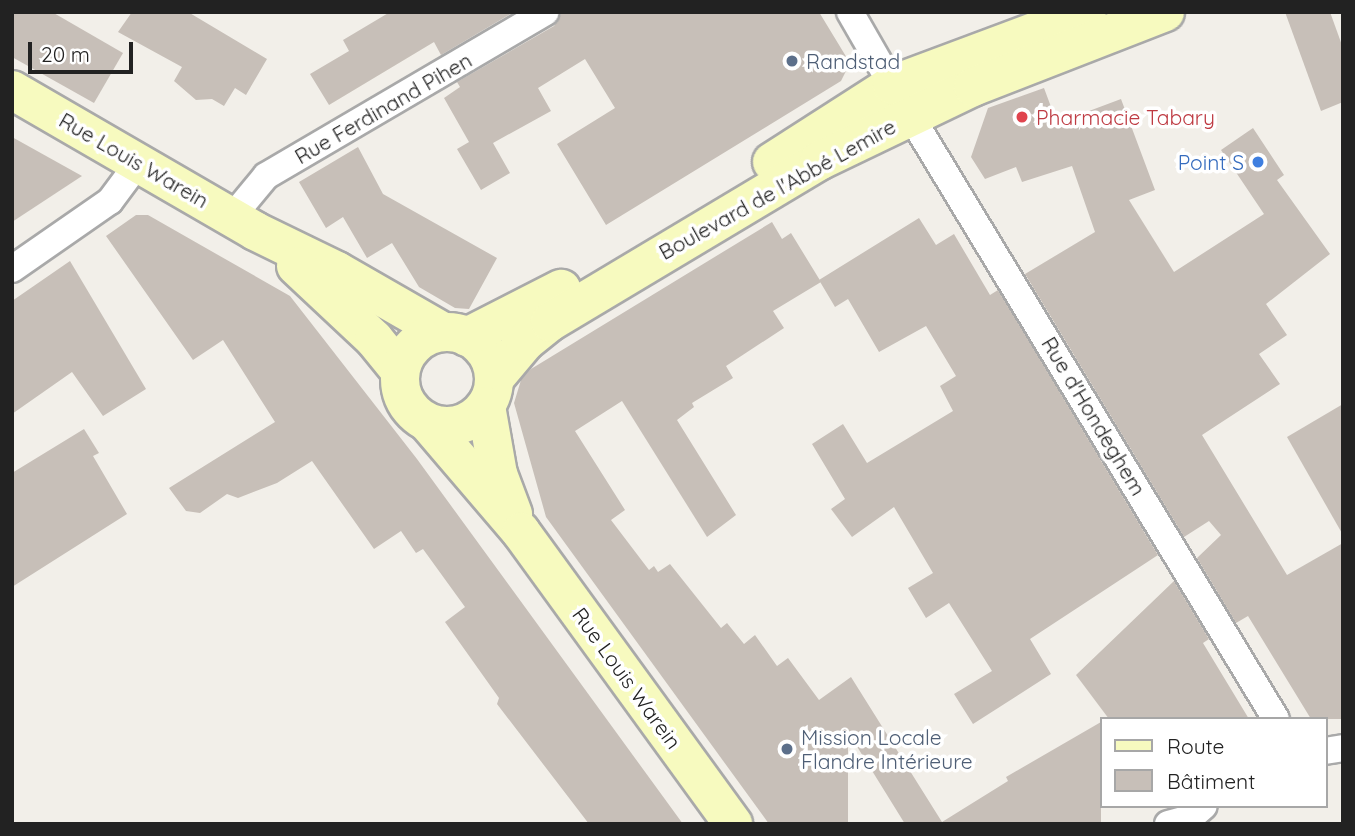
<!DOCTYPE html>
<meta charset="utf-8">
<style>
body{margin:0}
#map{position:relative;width:1355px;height:836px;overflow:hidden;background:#f2efe9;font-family:Quicksand,sans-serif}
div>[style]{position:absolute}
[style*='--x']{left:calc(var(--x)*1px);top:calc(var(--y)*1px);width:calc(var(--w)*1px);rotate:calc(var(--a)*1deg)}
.building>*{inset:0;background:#c7bfb8}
.roads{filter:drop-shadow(2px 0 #a9a9a9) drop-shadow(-2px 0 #a9a9a9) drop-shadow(0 2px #a9a9a9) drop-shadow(0 -2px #a9a9a9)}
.street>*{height:26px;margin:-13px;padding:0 13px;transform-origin:13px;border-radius:13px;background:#fff}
.secondary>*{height:38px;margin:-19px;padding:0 19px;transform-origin:19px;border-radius:19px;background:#f7fabf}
.secondary>.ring{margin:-19px;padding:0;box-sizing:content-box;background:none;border:38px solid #f7fabf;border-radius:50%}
.dots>*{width:19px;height:19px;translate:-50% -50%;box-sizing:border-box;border:4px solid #fff;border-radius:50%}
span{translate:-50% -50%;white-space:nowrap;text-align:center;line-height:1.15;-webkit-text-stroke:7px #fff;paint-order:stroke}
.service-label{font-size:21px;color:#4e5e75}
.left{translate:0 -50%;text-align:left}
.street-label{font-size:21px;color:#222}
.health-label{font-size:21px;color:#be3a42}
.shop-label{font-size:21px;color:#366cbe}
.right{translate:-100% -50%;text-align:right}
.frame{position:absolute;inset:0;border:14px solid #222;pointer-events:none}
.legend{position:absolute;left:1100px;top:717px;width:228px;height:91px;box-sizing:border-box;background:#fff;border:2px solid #a7a7a7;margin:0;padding:9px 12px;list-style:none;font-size:21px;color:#222}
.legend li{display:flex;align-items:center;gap:14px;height:35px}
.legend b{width:35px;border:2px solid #a7a7a7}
.scale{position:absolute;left:28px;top:42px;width:105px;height:32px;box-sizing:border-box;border:4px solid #222;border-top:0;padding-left:9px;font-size:21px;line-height:24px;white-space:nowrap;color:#222;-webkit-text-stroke:5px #fff;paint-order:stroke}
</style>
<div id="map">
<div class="building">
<div style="clip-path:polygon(12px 12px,52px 12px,123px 53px,94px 103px,12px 57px)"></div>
<div style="clip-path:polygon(132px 12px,188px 12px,267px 59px,246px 95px,235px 88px,224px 106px,212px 99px,196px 100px,174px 81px,182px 67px,118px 32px)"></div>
<div style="clip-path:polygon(390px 12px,514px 12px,441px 55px,434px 42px,329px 105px,310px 74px,349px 51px,343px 40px)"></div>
<div style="clip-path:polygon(562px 12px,819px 12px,850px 63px,841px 81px,606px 225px,557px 144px,615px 108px,585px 59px,538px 88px,551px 111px,493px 143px,510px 173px,481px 190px,457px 149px,469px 142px,444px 98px,460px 87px,457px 82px,554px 26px)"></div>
<div style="clip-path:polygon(1285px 12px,1330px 12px,1343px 48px,1343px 102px,1321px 111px)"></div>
<div style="clip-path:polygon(1044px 88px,1057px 123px,1121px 99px,1155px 190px,1129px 200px,1174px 272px,1264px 214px,1221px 150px,1253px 128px,1284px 175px,1277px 180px,1330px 254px,1266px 304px,1287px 335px,1259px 354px,1280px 384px,1202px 435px,1287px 575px,1343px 543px,1343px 719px,1311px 719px,1248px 616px,1236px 623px,1197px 558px,1221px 535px,1209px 521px,1184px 537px,1025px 274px,1095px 232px,1072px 166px,1022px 182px,1016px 167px,985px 179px,971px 157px,988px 108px)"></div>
<div style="clip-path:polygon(12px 137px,82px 176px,12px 222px)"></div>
<div style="clip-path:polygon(358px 147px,383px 194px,497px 258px,469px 309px,455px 308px,419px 287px,392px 243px,367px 258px,343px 217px,326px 228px,299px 182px)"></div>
<div style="clip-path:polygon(136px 215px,148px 215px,290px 296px,417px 459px,683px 824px,589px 824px,497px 704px,499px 698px,445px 622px,465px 607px,423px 549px,416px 553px,401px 531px,374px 549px,312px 461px,277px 483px,238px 498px,227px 494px,200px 513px,186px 511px,169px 488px,275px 422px,223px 340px,193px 360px,106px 236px)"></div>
<div style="clip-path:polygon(919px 218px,936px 245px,954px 234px,990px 295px,998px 290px,1158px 555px,1030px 639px,1051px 674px,973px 724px,954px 694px,992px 671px,949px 603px,926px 618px,908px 588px,933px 573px,894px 507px,852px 537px,831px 509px,845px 499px,812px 444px,843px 424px,867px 463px,953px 411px,940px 386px,956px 376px,926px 326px,879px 352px,848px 299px,835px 307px,819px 280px)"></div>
<div style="clip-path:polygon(772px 222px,782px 239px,791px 233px,821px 282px,773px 311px,784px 328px,726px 366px,733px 378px,692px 403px,694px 407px,677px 420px,736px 515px,707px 537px,622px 401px,575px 431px,625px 510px,611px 520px,649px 570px,654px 566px,658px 572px,670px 564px,721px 628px,727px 623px,744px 644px,755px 635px,777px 666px,788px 658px,819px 700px,851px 677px,942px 822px,1008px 781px,1006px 777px,1101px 722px,1101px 824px,905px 824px,848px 732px,848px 824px,769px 824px,546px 517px,514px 403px,521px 380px,531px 369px)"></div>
<div style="clip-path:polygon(70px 261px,146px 389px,103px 416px,72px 372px,12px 414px,12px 301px)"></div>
<div style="clip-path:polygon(1343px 404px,1343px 535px,1287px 437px)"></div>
<div style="clip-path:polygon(84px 429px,99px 453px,93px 456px,127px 514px,12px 587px,12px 473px)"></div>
<div style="clip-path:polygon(1174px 581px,1209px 639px,1203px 643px,1249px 719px,1109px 719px,1076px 675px)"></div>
</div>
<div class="roads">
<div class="street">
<div style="--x:850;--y:12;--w:84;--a:60.1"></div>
<div style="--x:910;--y:115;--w:706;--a:58.79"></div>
<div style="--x:232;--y:217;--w:53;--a:-50.3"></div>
<div style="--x:266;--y:176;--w:324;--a:-30.4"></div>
<div style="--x:12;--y:269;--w:119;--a:-34.8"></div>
<div style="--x:110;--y:201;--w:49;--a:-53.4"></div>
<div style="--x:1325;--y:751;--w:18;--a:-9"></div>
<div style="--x:1168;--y:824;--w:23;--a:-15"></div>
<div style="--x:1190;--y:818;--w:18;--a:-41"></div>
</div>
<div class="secondary">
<div style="--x:12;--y:90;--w:281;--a:30.1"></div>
<div style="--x:255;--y:231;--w:91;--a:26"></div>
<div style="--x:337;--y:271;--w:122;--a:29.9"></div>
<div style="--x:772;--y:162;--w:143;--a:-32.7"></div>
<div style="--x:892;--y:85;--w:208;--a:-20.5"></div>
<div style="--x:296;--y:266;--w:107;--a:43.1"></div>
<div style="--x:374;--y:339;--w:41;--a:50.9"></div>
<div class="ring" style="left:400px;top:332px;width:56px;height:56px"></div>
<div style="--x:467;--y:337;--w:106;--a:-27.1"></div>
<div style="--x:494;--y:379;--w:48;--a:-50"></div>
<div style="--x:525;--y:342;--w:32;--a:-39"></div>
<div style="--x:550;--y:322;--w:313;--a:-30.9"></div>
<div style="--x:819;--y:161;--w:171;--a:-25.7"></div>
<div style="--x:973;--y:87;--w:206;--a:-21.3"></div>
<div style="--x:486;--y:406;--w:69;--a:80"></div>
<div style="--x:498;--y:474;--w:43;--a:69.4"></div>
<div style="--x:427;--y:422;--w:145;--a:49.5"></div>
<div style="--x:521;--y:532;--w:361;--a:54"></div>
</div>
</div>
<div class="dots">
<div style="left:792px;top:61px;background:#5c6f8a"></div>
<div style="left:1022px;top:117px;background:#e0444e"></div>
<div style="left:1258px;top:162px;background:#3f7fe0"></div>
<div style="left:787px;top:749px;background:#5c6f8a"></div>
</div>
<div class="service-label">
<span class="left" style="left:806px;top:61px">Randstad</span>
<span class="left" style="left:801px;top:749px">Mission Locale<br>Flandre Intérieure</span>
</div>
<div class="street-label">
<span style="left:383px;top:108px;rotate:-30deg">Rue Ferdinand Pihen</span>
<span style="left:134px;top:160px;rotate:30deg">Rue Louis Warein</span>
<span style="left:777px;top:189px;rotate:-29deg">Boulevard de l'Abbé Lemire</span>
<span style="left:1094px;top:416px;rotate:59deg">Rue d'Hondeghem</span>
<span style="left:627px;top:678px;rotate:54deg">Rue Louis Warein</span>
</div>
<div class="health-label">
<span class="left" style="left:1036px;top:117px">Pharmacie Tabary</span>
</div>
<div class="shop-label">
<span class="right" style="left:1244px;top:162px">Point S</span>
</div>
<div class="frame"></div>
<ul class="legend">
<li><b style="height:9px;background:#f7fabf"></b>Route</li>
<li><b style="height:19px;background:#c7bfb8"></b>Bâtiment</li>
</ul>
<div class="scale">20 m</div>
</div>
